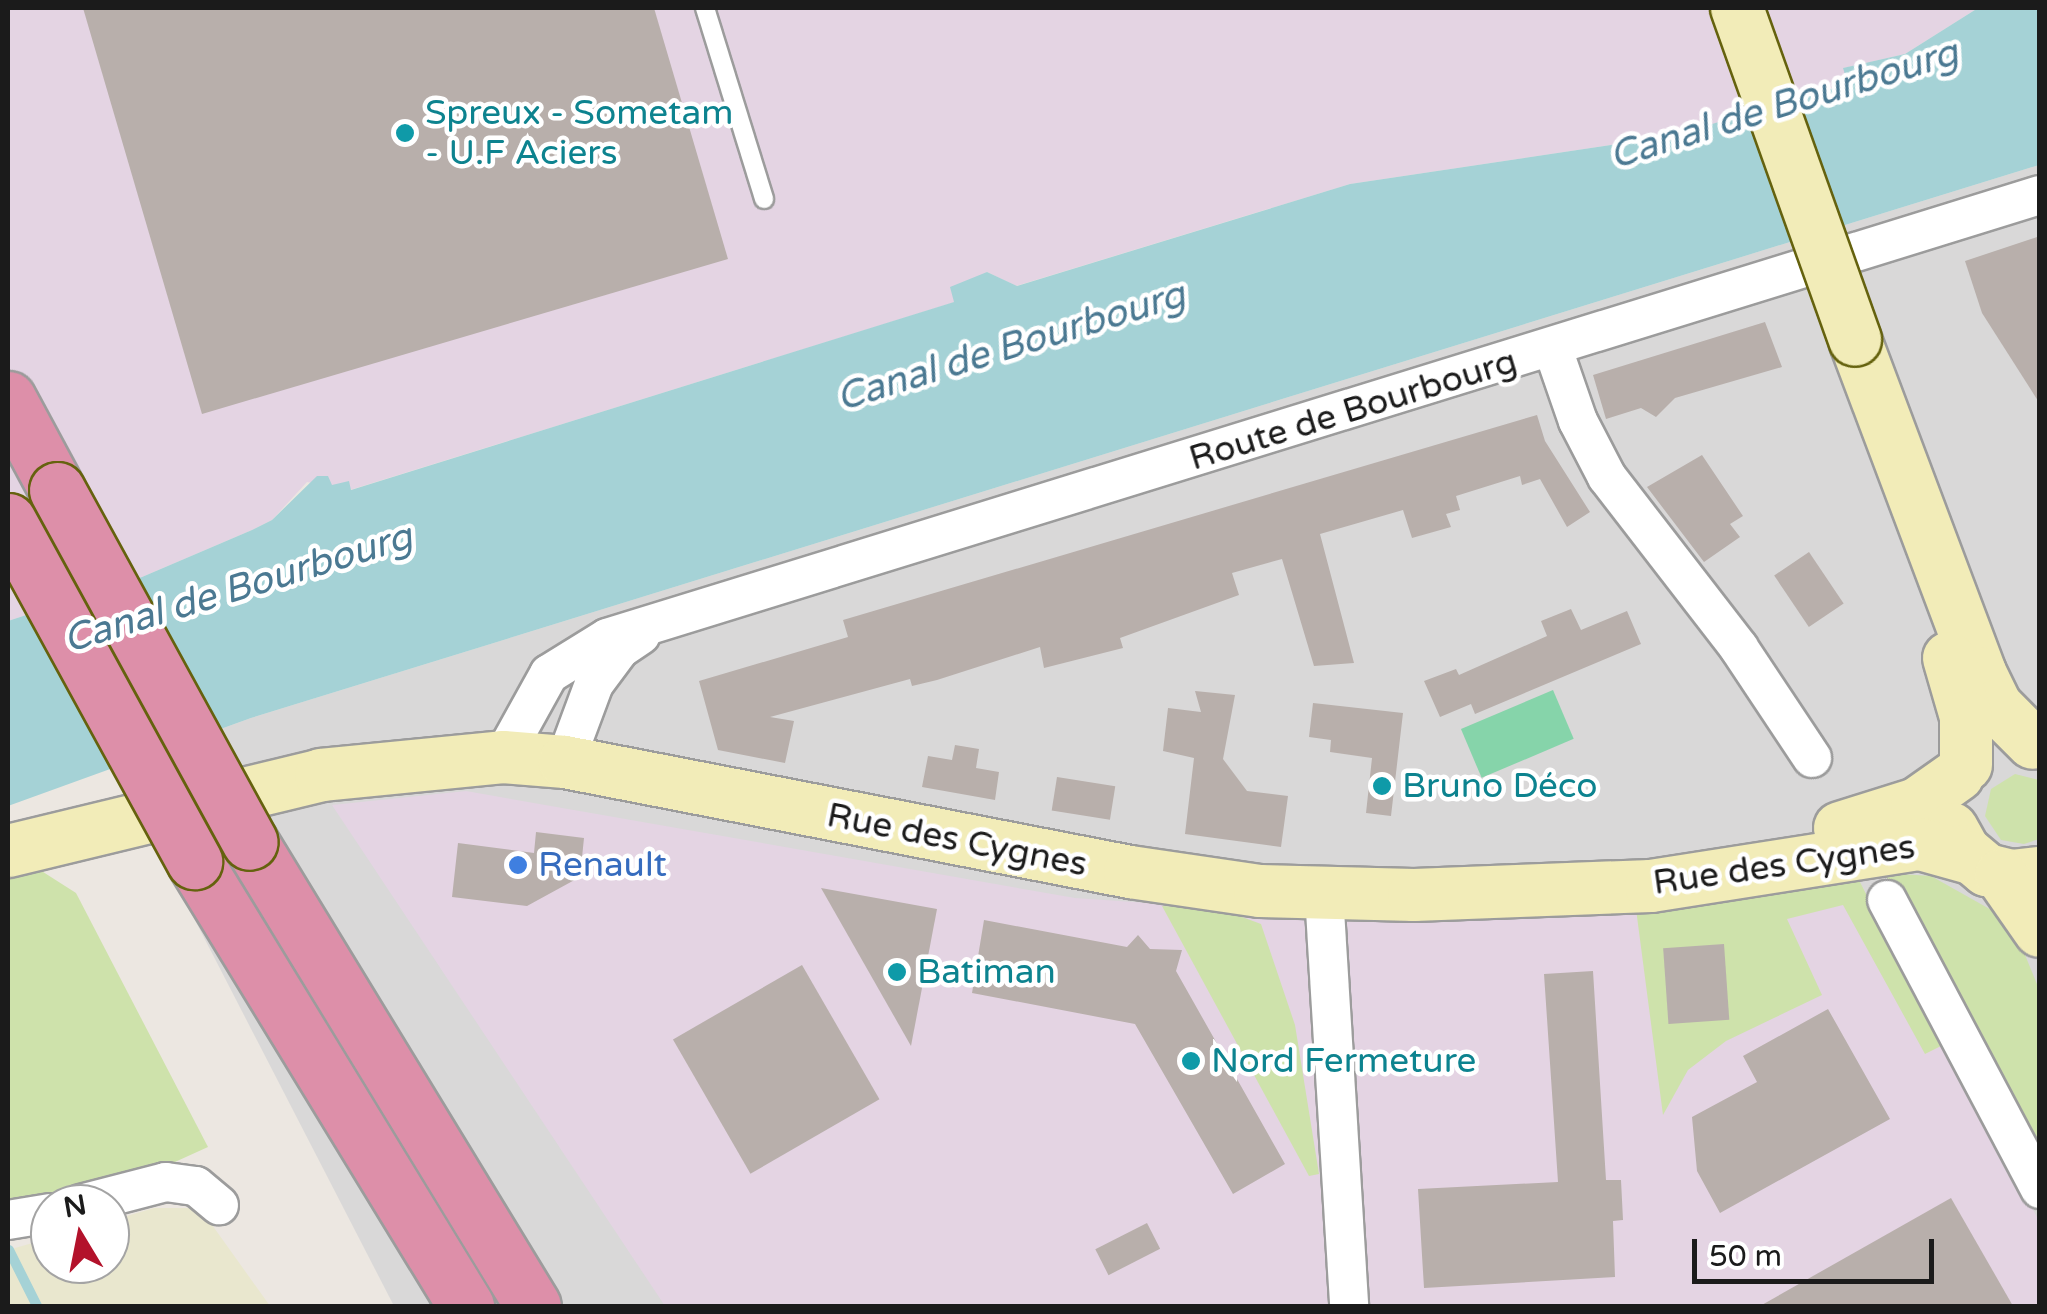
<!DOCTYPE html>
<meta charset="utf-8">
<style>
body{margin:0}
#map{position:relative;width:2047px;height:1314px;overflow:hidden;background:#ece7e1;font-family:"Varela Round",sans-serif}
div>[style]{position:absolute}
[style*='--x']{left:calc(var(--x)*1px);top:calc(var(--y)*1px);width:calc(var(--w)*1px);rotate:calc(var(--a)*1deg)}
.residential>*{inset:0;background:#d9d8d8}
.industrial>*{inset:0;background:#e4d4e3}
.farmland>*{inset:0;background:#e9e7ce}
.grass>*{inset:0;background:#cee2ab}
.pitch>*{inset:0;background:#86d4aa;transform-origin:0 0}
.water>*{inset:0;background:#a5d2d6}
.stream>*{height:10px;margin:-5px;padding:0 5px;transform-origin:5px;border-radius:5px;background:#a5d2d6}
.building>*{inset:0;background:#b8afab;transform-origin:0 0}
.roads{filter:drop-shadow(2px 0 #9c9c9c) drop-shadow(-2px 0 #9c9c9c) drop-shadow(0 2px #9c9c9c) drop-shadow(0 -2px #9c9c9c)}
.lane>*{height:18px;margin:-9px;padding:0 9px;transform-origin:9px;border-radius:9px;background:#fff}
.street>*{height:38px;margin:-19px;padding:0 19px;transform-origin:19px;border-radius:19px;background:#fff}
.secondary>*{height:52px;margin:-26px;padding:0 26px;transform-origin:26px;border-radius:26px;background:#f2ecb8}
.highway>*{height:55px;margin:-27.5px;padding:0 27.5px;transform-origin:27.5px;border-radius:27.5px;background:#dd8fa9}
.bridges{filter:drop-shadow(2px 0 #65620e) drop-shadow(-2px 0 #65620e) drop-shadow(0 2px #65620e) drop-shadow(0 -2px #65620e)}
.secondary-bridge>*{height:52px;margin:-26px;padding:0 26px;transform-origin:26px;border-radius:26px;background:#f2ecb8}
.highway-bridge>*{height:55px;margin:-27.5px;padding:0 27.5px;transform-origin:27.5px;border-radius:27.5px;background:#dd8fa9}
.dots>*{width:28px;height:28px;translate:-50% -50%;box-sizing:border-box;border:5px solid #fff;border-radius:50%}
span{translate:-50% -50%;white-space:nowrap;text-align:center;line-height:1.15;-webkit-text-stroke:9px #fff;paint-order:stroke}
.culture-label{font-size:35px;color:#0d838f}
.left{translate:0 -50%;text-align:left}
.street-label{font-size:35px;color:#1b1b1b}
.shop-label{font-size:35px;color:#366cbe}
.water-label{font-size:38px;color:#4b7992;font-style:italic}
.frame{position:absolute;inset:0;border:10px solid #1b1b1b;pointer-events:none}
.north{position:absolute;left:30px;top:1184px;width:100px;height:100px;box-sizing:border-box;background:#fff;border:2px solid #a4a4a4;border-radius:50%;rotate:350deg;font-size:28px;font-weight:700;line-height:40px;text-align:center;color:#1b1b1b}
.north::after{content:'';display:block;margin:auto;width:35px;height:45px;background:#b3122b;clip-path:polygon(50% 0,100% 100%,50% 72%,0 100%)}
.scale{position:absolute;left:1692px;top:1239px;width:242px;height:45px;box-sizing:border-box;border:5px solid #1b1b1b;border-top:0;padding-left:12px;font-size:30px;line-height:35px;white-space:nowrap;color:#1b1b1b;-webkit-text-stroke:8px #fff;paint-order:stroke}
</style>
<div id="map">
<div class="residential">
<div style="clip-path:polygon(2039px 165px,2039px 1306px,394px 1306px,116px 767px,251px 718px)"></div>
</div>
<div class="industrial">
<div style="clip-path:polygon(8px 8px,1978px 8px,1905px 54px,1844px 68px,1849px 84px,1671px 136px,1350px 184px,1016px 286px,987px 272px,955px 302px,350px 490px,307px 482px,272px 520px,252px 530px,142px 577px,8px 621px)"></div>
<div style="clip-path:polygon(466px 791px,1075px 898px,1369px 918px,1858px 878px,2039px 1221px,2039px 1306px,665px 1306px,332px 805px)"></div>
</div>
<div class="farmland">
<div style="clip-path:polygon(154px 1208px,200px 1208px,270px 1306px,8px 1306px,8px 1250px,50px 1238px,50px 1264px,110px 1264px,110px 1221px)"></div>
</div>
<div class="grass">
<div style="clip-path:polygon(2015px 774px,2039px 780px,2039px 839px,2024px 844px,2001px 840px,1985px 816px,1991px 789px)"></div>
<div style="clip-path:polygon(29px 863px,76px 893px,208px 1147px,144px 1176px,73px 1198px,8px 1207px,8px 870px)"></div>
<div style="clip-path:polygon(1884px 873px,1931px 876px,2011px 921px,2039px 989px,2039px 1146px)"></div>
<div style="clip-path:polygon(1858px 878px,1943px 1045px,1925px 1054px,1843px 905px,1787px 919px,1822px 995px,1726px 1041px,1688px 1070px,1663px 1115px,1636px 909px)"></div>
<div style="clip-path:polygon(1162px 906px,1218px 908px,1261px 924px,1295px 1025px,1319px 1174px,1309px 1176px)"></div>
</div>
<div class="pitch">
<div style="left:1553px;top:690px;width:53px;height:100px;rotate:67deg"></div>
</div>
<div class="water">
<div style="clip-path:polygon(1978px 8px,2039px 8px,2039px 165px,251px 718px,8px 806px,8px 621px,142px 577px,252px 530px,272px 520px,317px 476px,328px 476px,332px 485px,349px 481px,351px 490px,954px 302px,950px 287px,987px 272px,1017px 286px,1350px 184px,1671px 136px,1848px 84px,1843px 68px,1905px 54px)"></div>
</div>
<div class="stream">
<div style="--x:9;--y:1250;--w:63;--a:63.4"></div>
</div>
<div class="building">
<div style="clip-path:polygon(83px 8px,654px 8px,728px 259px,202px 414px)"></div>
<div style="clip-path:polygon(2040px 236px,2040px 404px,1982px 313px,1965px 261px)"></div>
<div style="clip-path:polygon(1765px 322px,1782px 367px,1675px 398px,1656px 417px,1641px 408px,1606px 419px,1593px 375px)"></div>
<div style="clip-path:polygon(1537px 415px,1545px 441px,1590px 512px,1567px 527px,1540px 479px,1522px 485px,1520px 476px,1456px 496px,1460px 510px,1446px 514px,1451px 527px,1412px 538px,1403px 510px,1320px 534px,1354px 663px,1314px 666px,1282px 559px,1232px 573px,1239px 595px,1120px 638px,1123px 648px,1044px 668px,1040px 647px,937px 680px,912px 686px,910px 679px,770px 717px,794px 721px,785px 763px,718px 750px,699px 681px,848px 637px,843px 620px)"></div>
<div style="clip-path:polygon(1702px 455px,1743px 516px,1730px 524px,1740px 537px,1704px 562px,1647px 487px)"></div>
<div style="left:1809px;top:552px;width:62px;height:42px;rotate:56deg"></div>
<div style="clip-path:polygon(1571px 609px,1581px 630px,1627px 611px,1641px 644px,1475px 714px,1471px 704px,1440px 717px,1424px 681px,1456px 669px,1459px 675px,1547px 636px,1541px 621px)"></div>
<div style="clip-path:polygon(1195px 691px,1235px 695px,1223px 759px,1247px 791px,1288px 796px,1281px 847px,1185px 834px,1194px 758px,1163px 751px,1168px 708px,1201px 712px)"></div>
<div style="clip-path:polygon(1313px 703px,1403px 713px,1391px 816px,1366px 813px,1372px 758px,1330px 752px,1331px 740px,1309px 737px)"></div>
<div style="clip-path:polygon(955px 745px,979px 749px,976px 768px,999px 772px,995px 800px,922px 787px,928px 756px,952px 760px)"></div>
<div style="left:1057px;top:777px;width:59px;height:34px;rotate:9deg"></div>
<div style="clip-path:polygon(536px 832px,584px 838px,580px 877px,527px 906px,452px 897px,458px 843px,534px 853px)"></div>
<div style="clip-path:polygon(821px 888px,937px 909px,911px 1046px)"></div>
<div style="clip-path:polygon(984px 920px,1127px 947px,1138px 935px,1150px 949px,1182px 950px,1176px 971px,1285px 1164px,1233px 1194px,1135px 1024px,972px 993px)"></div>
<div style="left:1724px;top:944px;width:76px;height:61px;rotate:86deg"></div>
<div style="left:802px;top:965px;width:155px;height:149px;rotate:60deg"></div>
<div style="clip-path:polygon(1593px 971px,1606px 1180px,1621px 1180px,1623px 1220px,1613px 1221px,1615px 1277px,1424px 1288px,1418px 1189px,1558px 1182px,1544px 974px)"></div>
<div style="clip-path:polygon(1828px 1009px,1890px 1119px,1720px 1213px,1697px 1171px,1692px 1117px,1757px 1082px,1743px 1056px)"></div>
<div style="clip-path:polygon(1951px 1198px,2013px 1306px,1760px 1306px)"></div>
<div style="left:1147px;top:1223px;width:29px;height:58px;rotate:63deg"></div>
</div>
<div class="roads">
<div class="lane">
<div style="--x:705;--y:8;--w:200;--a:72.8"></div>
</div>
<div class="street">
<div style="--x:1553;--y:349;--w:76;--a:70.9"></div>
<div style="--x:1578;--y:421;--w:63;--a:62.6"></div>
<div style="--x:1607;--y:477;--w:216;--a:52.3"></div>
<div style="--x:1739;--y:648;--w:132;--a:56.4"></div>
<div style="--x:503;--y:757;--w:95;--a:-61"></div>
<div style="--x:549;--y:674;--w:68;--a:-31.8"></div>
<div style="--x:607;--y:638;--w:1500;--a:-17.18"></div>
<div style="--x:565;--y:762;--w:83;--a:-69.6"></div>
<div style="--x:594;--y:684;--w:44;--a:-53.4"></div>
<div style="--x:620;--y:649;--w:25;--a:-34"></div>
<div style="--x:1324;--y:894;--w:413;--a:86.5"></div>
<div style="--x:1887;--y:900;--w:327;--a:62.1"></div>
<div style="--x:81;--y:1204;--w:88;--a:-14.5"></div>
<div style="--x:166;--y:1182;--w:30;--a:8"></div>
<div style="--x:196;--y:1186;--w:30;--a:40"></div>
<div style="--x:8;--y:1220;--w:43;--a:-9.5"></div>
</div>
<div class="secondary">
<div style="--x:1855;--y:340;--w:356;--a:69.4"></div>
<div style="--x:1980;--y:673;--w:37;--a:64"></div>
<div style="--x:1996;--y:706;--w:52;--a:45"></div>
<div style="--x:1949;--y:658;--w:61;--a:73.9"></div>
<div style="--x:1966;--y:717;--w:48;--a:90"></div>
<div style="--x:1840;--y:828;--w:81;--a:-17.3"></div>
<div style="--x:1917;--y:804;--w:50;--a:-35.3"></div>
<div style="--x:1952;--y:829;--w:25;--a:61"></div>
<div style="--x:1964;--y:851;--w:30;--a:40"></div>
<div style="--x:1987;--y:870;--w:25;--a:14"></div>
<div style="--x:2011;--y:876;--w:29;--a:-6"></div>
<div style="--x:8;--y:851;--w:322;--a:-13.6"></div>
<div style="--x:321;--y:775;--w:183;--a:-5.6"></div>
<div style="--x:503;--y:757;--w:62;--a:4.6"></div>
<div style="--x:565;--y:762;--w:576;--a:11.02"></div>
<div style="--x:1130;--y:872;--w:131;--a:8.3"></div>
<div style="--x:1260;--y:891;--w:154;--a:1.5"></div>
<div style="--x:1414;--y:895;--w:237;--a:-2.2"></div>
<div style="--x:1651;--y:886;--w:272;--a:-8.9"></div>
<div style="--x:1920;--y:844;--w:53;--a:15.4"></div>
<div style="--x:2001;--y:875;--w:68;--a:55.1"></div>
</div>
<div class="highway">
<div style="--x:8;--y:399;--w:103;--a:61.7"></div>
<div style="--x:250;--y:842;--w:543;--a:58.62"></div>
<div style="--x:194;--y:861;--w:522;--a:58.57"></div>
</div>
</div>
<div class="bridges">
<div class="secondary-bridge">
<div style="--x:1737;--y:8;--w:352;--a:70.4"></div>
</div>
<div class="highway-bridge">
<div style="--x:57;--y:490;--w:401;--a:61.3"></div>
<div style="--x:8;--y:521;--w:388;--a:61.3"></div>
</div>
</div>
<div class="dots">
<div style="left:405px;top:133px;background:#0f9aa8"></div>
<div style="left:1382px;top:786px;background:#0f9aa8"></div>
<div style="left:518px;top:865px;background:#3f7fe0"></div>
<div style="left:897px;top:972px;background:#0f9aa8"></div>
<div style="left:1191px;top:1061px;background:#0f9aa8"></div>
</div>
<div class="culture-label">
<span class="left" style="left:425px;top:133px">Spreux - Sometam<br>- U.F Aciers</span>
<span class="left" style="left:1402px;top:786px">Bruno Déco</span>
<span class="left" style="left:917px;top:972px">Batiman</span>
<span class="left" style="left:1211px;top:1061px">Nord Fermeture</span>
</div>
<div class="street-label">
<span style="left:1353px;top:410px;rotate:-17deg">Route de Bourbourg</span>
<span style="left:957px;top:840px;rotate:11deg">Rue des Cygnes</span>
<span style="left:1784px;top:865px;rotate:-8deg">Rue des Cygnes</span>
</div>
<div class="shop-label">
<span class="left" style="left:538px;top:865px">Renault</span>
</div>
<div class="water-label">
<span style="left:1784px;top:105px;rotate:-17deg">Canal de Bourbourg</span>
<span style="left:1011px;top:347px;rotate:-17deg">Canal de Bourbourg</span>
<span style="left:238px;top:589px;rotate:-17deg">Canal de Bourbourg</span>
</div>
<div class="frame"></div>
<div class="north">N</div>
<div class="scale">50 m</div>
</div>
